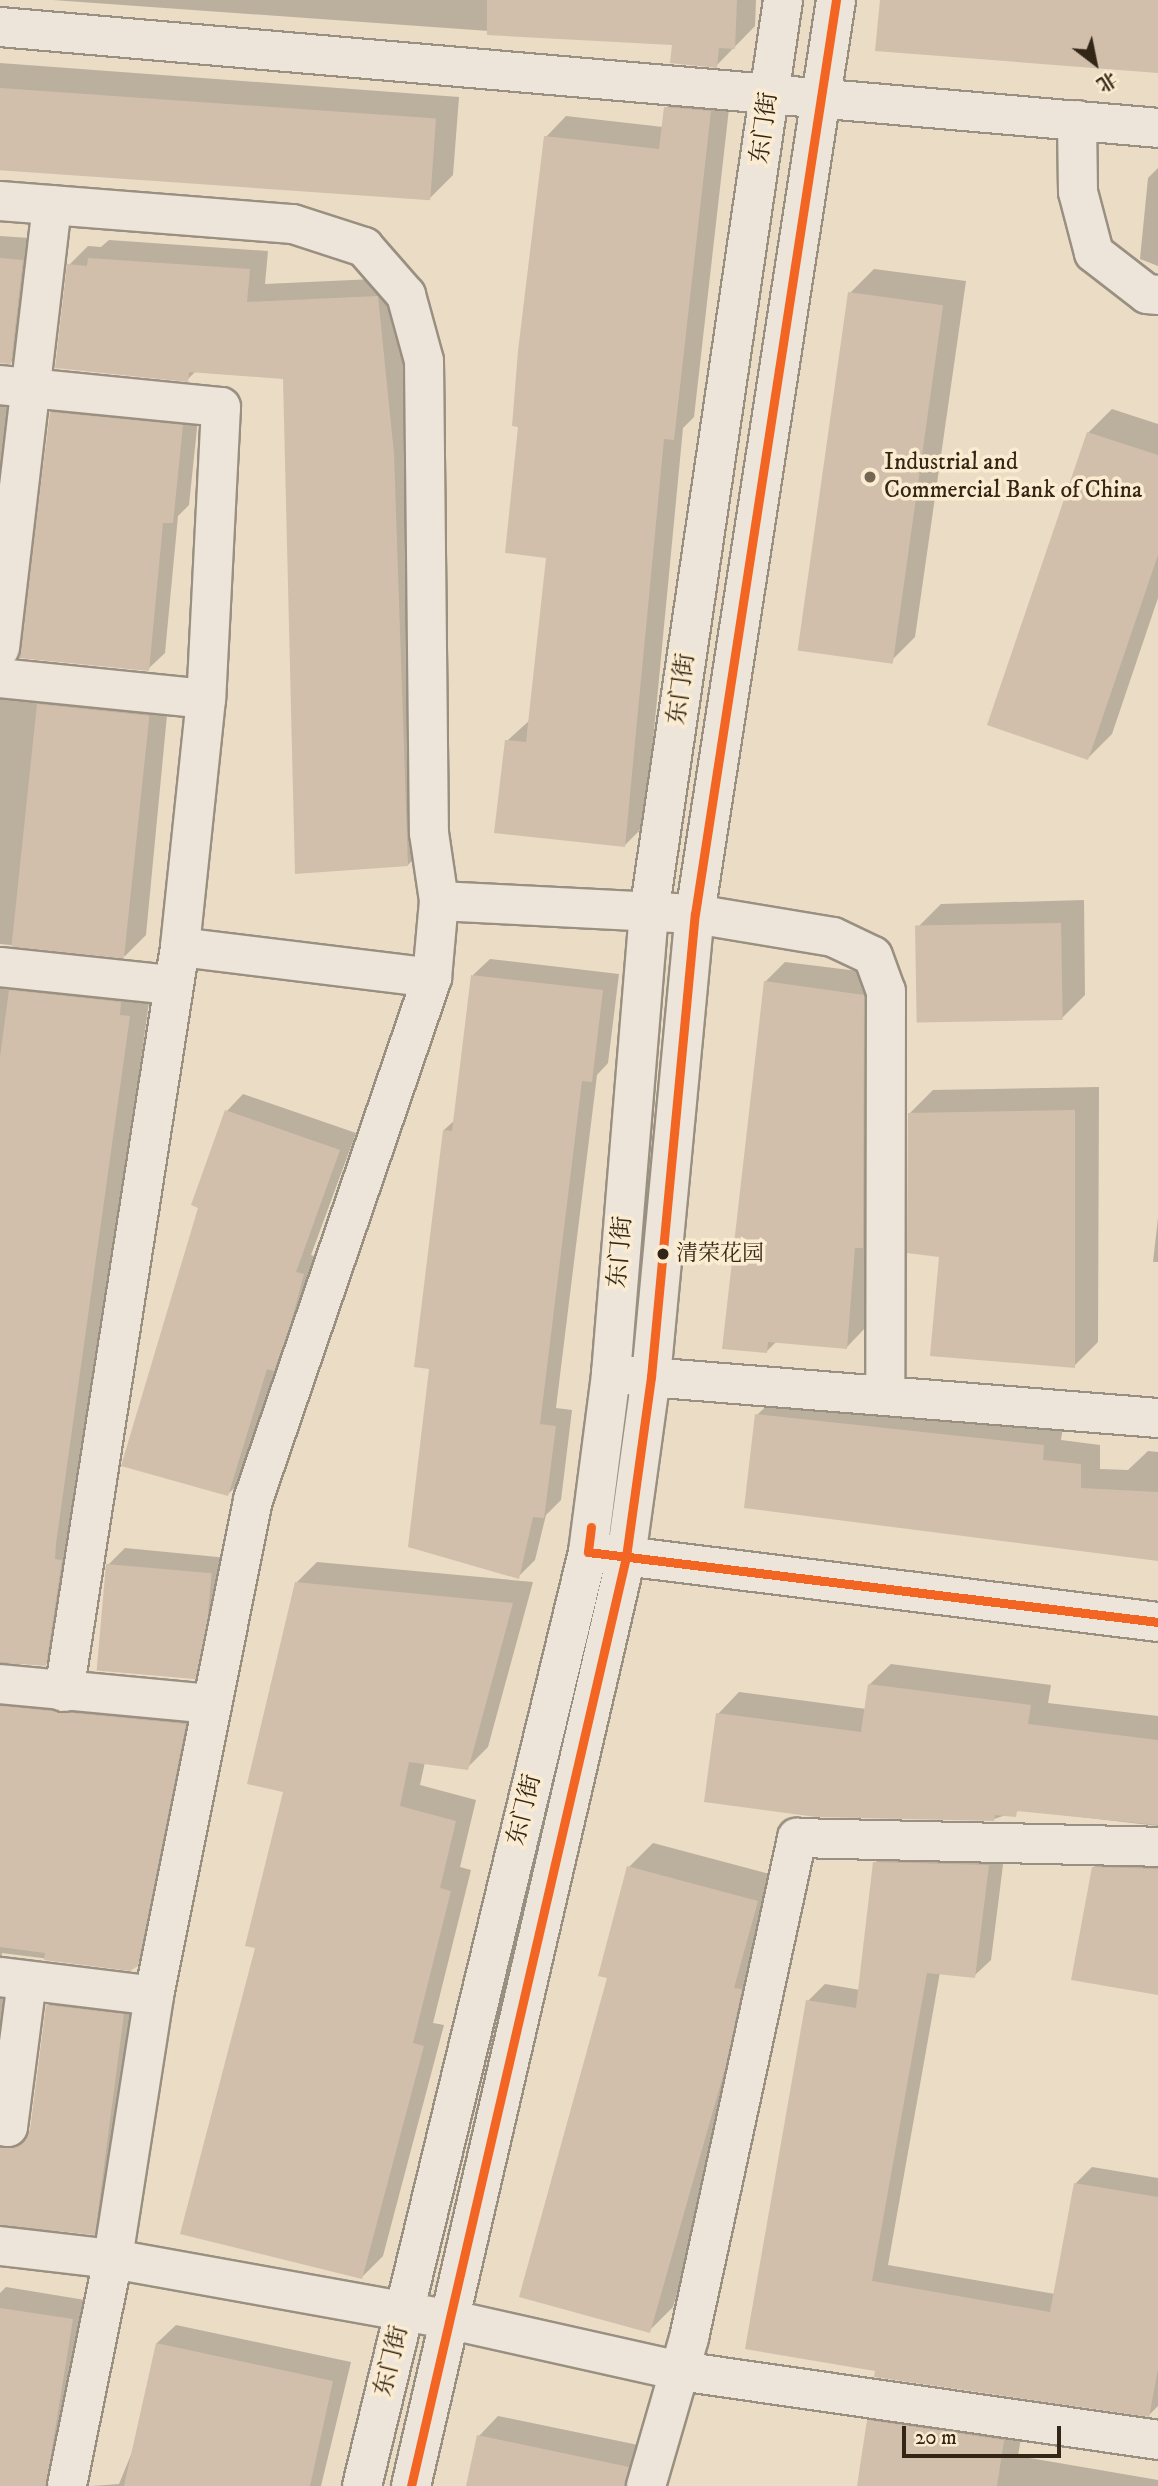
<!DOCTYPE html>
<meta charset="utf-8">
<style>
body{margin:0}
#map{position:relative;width:1158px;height:2486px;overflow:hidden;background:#eadcc5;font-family:"IM FELL DW Pica","Noto Serif SC",serif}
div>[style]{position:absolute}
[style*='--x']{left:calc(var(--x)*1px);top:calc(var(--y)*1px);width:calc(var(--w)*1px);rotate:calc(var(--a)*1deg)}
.shadow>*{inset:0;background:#0003}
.building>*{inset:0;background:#d1bfac;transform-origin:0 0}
.roads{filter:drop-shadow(2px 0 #9a9081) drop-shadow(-2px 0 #9a9081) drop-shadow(0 2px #9a9081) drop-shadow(0 -2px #9a9081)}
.street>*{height:38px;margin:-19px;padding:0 19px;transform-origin:19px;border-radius:19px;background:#ede5da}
.secondary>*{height:38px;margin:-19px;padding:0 19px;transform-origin:19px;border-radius:19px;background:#ede5da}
.bus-1>*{height:9px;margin:-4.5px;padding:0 4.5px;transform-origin:4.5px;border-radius:4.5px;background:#f26522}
.dots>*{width:19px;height:19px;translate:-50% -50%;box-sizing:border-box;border:4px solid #fbebd0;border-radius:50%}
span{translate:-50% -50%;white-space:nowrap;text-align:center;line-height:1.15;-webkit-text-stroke:7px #fbebd0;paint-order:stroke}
.bus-label{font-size:22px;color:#332616}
.left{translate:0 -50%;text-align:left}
.street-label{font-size:24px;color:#332616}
.poi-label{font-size:24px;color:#332616}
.north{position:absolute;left:1060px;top:28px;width:70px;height:70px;-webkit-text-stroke:5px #fbebd0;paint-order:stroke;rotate:148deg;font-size:19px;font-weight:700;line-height:28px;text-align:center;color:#332616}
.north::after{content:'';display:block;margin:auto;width:24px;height:32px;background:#332616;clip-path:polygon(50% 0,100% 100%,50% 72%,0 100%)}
.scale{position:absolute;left:902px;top:2426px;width:159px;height:32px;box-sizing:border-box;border:4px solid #332616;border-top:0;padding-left:9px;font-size:21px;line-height:24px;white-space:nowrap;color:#332616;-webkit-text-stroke:5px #fbebd0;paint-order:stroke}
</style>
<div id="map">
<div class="shadow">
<div style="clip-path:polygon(53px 0,756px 0,755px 26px,716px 66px,674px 44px)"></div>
<div style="clip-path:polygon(0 63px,459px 97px,453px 175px,429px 199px,0 167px)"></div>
<div style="clip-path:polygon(687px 87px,731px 91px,694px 417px,683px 428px,645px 825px,625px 845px,507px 741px,530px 720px,548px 556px,546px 137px,566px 116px,663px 127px,666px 108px)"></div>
<div style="clip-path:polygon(1158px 168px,1158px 266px,1140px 259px,1148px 178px)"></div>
<div style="clip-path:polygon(0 236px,44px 239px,32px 341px,11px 362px,0 363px)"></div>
<div style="clip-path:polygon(109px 240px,268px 251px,265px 284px,396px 278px,412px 435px,426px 846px,408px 865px,285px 377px,196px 371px,187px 380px,69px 265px,88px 246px,101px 247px)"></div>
<div style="clip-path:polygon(874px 269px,966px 281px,915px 637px,891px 661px,850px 293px)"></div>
<div style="clip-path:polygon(0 364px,8px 381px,27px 386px,0 614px)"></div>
<div style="clip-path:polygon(68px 396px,199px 409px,189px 505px,178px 516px,165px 653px,148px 669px,51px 413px)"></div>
<div style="clip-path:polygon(1112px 409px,1158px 424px,1158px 598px,1112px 734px,1088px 758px,1088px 433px)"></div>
<div style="clip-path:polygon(0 626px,0 665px,169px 694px,146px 935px,125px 956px,0 944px)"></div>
<div style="clip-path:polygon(1084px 900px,1085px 995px,1061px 1019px,917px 928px,941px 904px)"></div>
<div style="clip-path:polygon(0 948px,1px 955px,150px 995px,77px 1522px,67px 1643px,45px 1665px,0 1663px)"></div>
<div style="clip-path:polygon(490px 959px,619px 974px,608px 1063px,597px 1075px,556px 1408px,572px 1410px,561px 1500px,546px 1515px,535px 1560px,518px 1577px,431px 1367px,444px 1130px,456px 1119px,473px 975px)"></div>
<div style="clip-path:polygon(785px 962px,882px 974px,866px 1327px,847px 1347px,777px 1341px,766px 1352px,765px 982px)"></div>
<div style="clip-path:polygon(1099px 1087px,1098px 1342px,1074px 1366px,941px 1255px,909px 1114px,933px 1090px)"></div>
<div style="clip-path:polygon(243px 1094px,356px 1133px,311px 1255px,320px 1258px,290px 1352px,279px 1364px,245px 1478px,228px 1494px,200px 1207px,227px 1111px)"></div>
<div style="clip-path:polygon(1158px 1218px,1158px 1262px,1153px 1262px)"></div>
<div style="clip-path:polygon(777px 1396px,1063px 1426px,1061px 1440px,1100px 1445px,1100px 1469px,1128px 1470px,1148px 1451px,1158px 1452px,1158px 1559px,757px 1415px)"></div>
<div style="clip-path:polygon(125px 1548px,228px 1558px,211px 1662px,194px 1679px,108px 1565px)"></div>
<div style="clip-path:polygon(317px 1562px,533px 1582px,488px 1747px,467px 1768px,425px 1762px,420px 1785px,476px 1800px,460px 1867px,471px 1870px,433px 2023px,444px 2025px,383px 2256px,362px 2277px,257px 1947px,285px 1791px,296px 1583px)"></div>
<div style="clip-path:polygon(0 1663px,8px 1680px,206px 1703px,159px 1942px,129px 1969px,2px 1953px,1px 1965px,23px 1978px,0 2089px)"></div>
<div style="clip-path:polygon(891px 1664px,1051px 1685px,1048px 1703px,1158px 1716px,1158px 1826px,1021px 1810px,994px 1819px,718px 1714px,739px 1692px,866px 1709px,869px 1685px)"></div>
<div style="clip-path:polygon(653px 1843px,781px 1877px,749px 2039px,673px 2307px,649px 2331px,609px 1977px,629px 1867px)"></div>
<div style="clip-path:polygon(892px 1846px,1005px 1849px,991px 1960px,974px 1976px,940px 1972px,888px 2265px,1055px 2294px,1075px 2184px,1092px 2167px,1158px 2178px,1158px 2406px,1149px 2415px,876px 2375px,808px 2001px,825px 1984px,860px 1990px,875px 1863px)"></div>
<div style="clip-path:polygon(1158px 1846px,1158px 1993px,1093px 1868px,1115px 1847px)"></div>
<div style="clip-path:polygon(64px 1989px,140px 1998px,111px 2216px,94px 2233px,0 2227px,0 2146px,15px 2131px,31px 2131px,48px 2006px)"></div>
<div style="clip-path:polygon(6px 2287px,91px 2301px,76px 2486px,0 2486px,0 2293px)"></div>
<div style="clip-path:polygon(176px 2325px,351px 2362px,321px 2486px,92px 2486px,119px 2484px,135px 2445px,157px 2343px)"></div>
<div style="clip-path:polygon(890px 2400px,1024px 2419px,1018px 2456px,1158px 2480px,1158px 2486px,859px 2486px,869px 2421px)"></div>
<div style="clip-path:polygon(498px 2416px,643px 2446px,635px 2486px,468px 2486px,479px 2436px)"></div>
</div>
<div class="building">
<div style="clip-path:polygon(487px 0,737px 0,735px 49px,719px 48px,717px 68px,670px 63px,672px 45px,487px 35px)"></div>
<div style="clip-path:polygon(880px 0,1158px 0,1158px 73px,875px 51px)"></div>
<div style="left:0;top:88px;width:437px;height:82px;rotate:4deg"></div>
<div style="clip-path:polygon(664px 107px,711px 111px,674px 440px,664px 439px,625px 847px,494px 833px,505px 740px,526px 742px,546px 558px,505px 553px,518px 427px,512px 426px,518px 351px,544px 136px,659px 149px)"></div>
<div style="clip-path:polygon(0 258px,23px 260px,11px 364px,0 363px)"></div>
<div style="clip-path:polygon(88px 258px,250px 269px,247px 302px,378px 296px,394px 454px,408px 866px,295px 874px,283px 379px,189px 372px,188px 382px,55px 368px,67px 264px,87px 266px)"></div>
<div style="left:848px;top:292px;width:96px;height:362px;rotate:8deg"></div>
<div style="clip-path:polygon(50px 412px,183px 425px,173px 523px,163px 523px,149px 671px,19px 658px)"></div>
<div style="clip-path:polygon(1087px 432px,1158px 455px,1158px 555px,1088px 760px,987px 725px)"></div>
<div style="left:37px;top:704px;width:113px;height:244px;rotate:6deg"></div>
<div style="left:1061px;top:923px;width:97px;height:146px;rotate:89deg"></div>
<div style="clip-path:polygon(471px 975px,603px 990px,592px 1082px,582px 1081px,540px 1424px,556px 1426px,544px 1518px,533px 1517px,519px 1579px,408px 1547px,429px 1369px,414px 1367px,443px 1130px,452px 1131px)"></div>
<div style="clip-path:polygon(764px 981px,864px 995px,863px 1248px,855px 1248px,847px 1349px,768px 1342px,767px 1353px,722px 1349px)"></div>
<div style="clip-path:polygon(9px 990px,121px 1002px,120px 1015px,130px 1016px,56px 1544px,55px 1559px,62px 1560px,46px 1666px,0 1662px,0 1057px)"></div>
<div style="clip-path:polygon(225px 1110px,340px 1150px,296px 1272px,304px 1274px,291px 1323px,274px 1371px,267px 1369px,228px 1496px,121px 1466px,198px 1208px,191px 1205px)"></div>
<div style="clip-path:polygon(1075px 1110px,1075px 1368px,930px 1356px,939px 1257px,907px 1253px,908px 1113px)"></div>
<div style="clip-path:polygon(755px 1414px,1044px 1445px,1043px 1460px,1081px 1464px,1081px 1488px,1158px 1492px,1158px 1561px,744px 1508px)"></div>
<div style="left:106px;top:1564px;width:106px;height:107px;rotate:5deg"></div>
<div style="clip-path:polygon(295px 1582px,513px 1603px,468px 1770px,409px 1762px,400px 1806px,456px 1821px,440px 1888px,451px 1891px,413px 2043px,424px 2046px,362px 2279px,180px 2234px,255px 1948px,245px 1946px,283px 1792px,247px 1784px)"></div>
<div style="clip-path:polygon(868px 1684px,1031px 1705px,1028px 1724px,1158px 1740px,1158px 1825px,1017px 1811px,1016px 1817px,995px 1815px,994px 1821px,816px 1817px,704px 1802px,716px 1713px,861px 1732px)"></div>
<div style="clip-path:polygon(0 1706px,186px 1724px,138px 1966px,130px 1971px,44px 1960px,45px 1953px,0 1947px)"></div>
<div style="clip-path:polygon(873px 1862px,989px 1865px,975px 1978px,927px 1973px,872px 2281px,1050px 2312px,1074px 2183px,1158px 2197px,1158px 2369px,1149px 2417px,874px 2377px,875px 2371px,745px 2349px,806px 2000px,856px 2008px)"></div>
<div style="clip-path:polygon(627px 1866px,758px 1901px,734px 1988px,742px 1989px,726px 2065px,650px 2333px,519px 2297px,607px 1978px,598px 1976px)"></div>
<div style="clip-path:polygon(1092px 1867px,1158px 1869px,1158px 1995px,1071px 1980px)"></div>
<div style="clip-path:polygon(46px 2005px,124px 2014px,95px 2235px,0 2225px,0 2148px,17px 2147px,30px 2130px)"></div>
<div style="clip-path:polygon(0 2308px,73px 2319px,46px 2486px,0 2486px)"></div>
<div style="clip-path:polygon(156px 2343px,333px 2381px,310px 2486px,124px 2486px)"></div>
<div style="clip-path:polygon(867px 2420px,1004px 2440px,997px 2486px,857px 2486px)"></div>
<div style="clip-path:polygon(477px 2435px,629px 2467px,625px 2486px,466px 2486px)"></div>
</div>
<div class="roads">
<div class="street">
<div style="--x:0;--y:27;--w:1162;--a:4.98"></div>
<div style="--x:1077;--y:120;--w:72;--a:89.2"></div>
<div style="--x:1078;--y:192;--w:63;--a:75.3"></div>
<div style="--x:1094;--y:253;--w:67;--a:37.7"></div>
<div style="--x:1147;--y:294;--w:11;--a:5"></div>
<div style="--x:0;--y:201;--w:294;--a:4.5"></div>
<div style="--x:293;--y:224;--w:75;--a:17.9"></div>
<div style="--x:364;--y:247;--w:64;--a:48.8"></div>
<div style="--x:406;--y:295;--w:68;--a:74.7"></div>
<div style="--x:424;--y:361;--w:472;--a:89.4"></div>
<div style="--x:429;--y:833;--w:69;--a:81.6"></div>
<div style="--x:439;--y:901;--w:77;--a:95.2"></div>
<div style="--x:432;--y:978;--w:552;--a:108.93"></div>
<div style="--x:253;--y:1500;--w:506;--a:101.29"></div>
<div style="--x:154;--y:1996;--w:266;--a:98.9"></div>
<div style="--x:113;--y:2259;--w:232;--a:101.5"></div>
<div style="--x:0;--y:385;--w:222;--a:5.7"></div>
<div style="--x:221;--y:407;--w:292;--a:92.9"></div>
<div style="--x:206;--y:699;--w:249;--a:96"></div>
<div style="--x:180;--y:947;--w:754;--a:98.85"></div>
<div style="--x:0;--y:648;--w:446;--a:-83.3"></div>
<div style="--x:0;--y:678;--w:207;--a:5.8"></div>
<div style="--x:439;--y:901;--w:256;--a:2.9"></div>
<div style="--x:695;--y:914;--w:140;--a:9.5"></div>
<div style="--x:833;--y:937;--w:44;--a:25.4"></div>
<div style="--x:873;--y:956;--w:37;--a:70"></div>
<div style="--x:886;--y:991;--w:403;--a:90.1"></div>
<div style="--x:180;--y:947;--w:254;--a:7"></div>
<div style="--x:0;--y:967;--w:173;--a:6"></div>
<div style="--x:611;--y:1374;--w:549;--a:4.6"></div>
<div style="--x:0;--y:1684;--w:213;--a:5.4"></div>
<div style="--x:0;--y:1977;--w:155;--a:7"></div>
<div style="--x:0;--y:2126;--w:8;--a:7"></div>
<div style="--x:8;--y:2127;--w:147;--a:-82.6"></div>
<div style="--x:0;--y:2246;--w:114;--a:6.6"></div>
<div style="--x:113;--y:2259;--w:344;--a:10.2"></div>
<div style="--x:452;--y:2320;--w:234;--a:12.6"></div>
<div style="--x:680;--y:2371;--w:483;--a:8.2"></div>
<div style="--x:646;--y:2486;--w:154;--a:-73.8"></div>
<div style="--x:689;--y:2338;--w:512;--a:-77.81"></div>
<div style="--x:797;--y:1838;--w:361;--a:1.4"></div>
</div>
<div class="secondary">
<div style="--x:600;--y:1553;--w:562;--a:7.05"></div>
<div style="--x:362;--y:2486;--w:961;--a:-76.4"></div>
<div style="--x:588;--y:1552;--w:179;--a:-82.6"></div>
<div style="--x:611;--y:1374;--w:463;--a:-85.3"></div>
<div style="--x:649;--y:913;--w:923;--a:-81.65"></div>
<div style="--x:411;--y:2486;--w:954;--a:-76.97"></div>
<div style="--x:626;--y:1557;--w:182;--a:-82.1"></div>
<div style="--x:651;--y:1377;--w:465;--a:-84.6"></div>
<div style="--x:695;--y:914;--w:925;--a:-81.23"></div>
</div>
</div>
<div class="bus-1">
<div style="--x:591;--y:1527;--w:25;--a:97"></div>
<div style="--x:588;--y:1552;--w:574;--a:7"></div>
<div style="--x:411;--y:2486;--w:954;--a:-76.97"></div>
<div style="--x:626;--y:1557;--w:182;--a:-82.1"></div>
<div style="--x:651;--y:1377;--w:465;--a:-84.6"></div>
<div style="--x:695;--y:914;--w:925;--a:-81.23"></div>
</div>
<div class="dots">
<div style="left:870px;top:477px;background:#736653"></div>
<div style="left:663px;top:1254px;background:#332616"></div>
</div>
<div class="bus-label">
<span class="left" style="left:676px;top:1254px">清荣花园</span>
</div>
<div class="street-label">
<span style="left:765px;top:128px;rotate:-82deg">东门街</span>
<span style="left:682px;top:689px;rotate:-82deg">东门街</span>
<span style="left:621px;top:1252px;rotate:-85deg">东门街</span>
<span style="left:525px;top:1810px;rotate:-76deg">东门街</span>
<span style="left:392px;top:2361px;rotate:-76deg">东门街</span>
</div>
<div class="poi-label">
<span class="left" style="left:884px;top:477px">Industrial and<br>Commercial Bank of China</span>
</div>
<div class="north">北</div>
<div class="scale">20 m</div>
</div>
